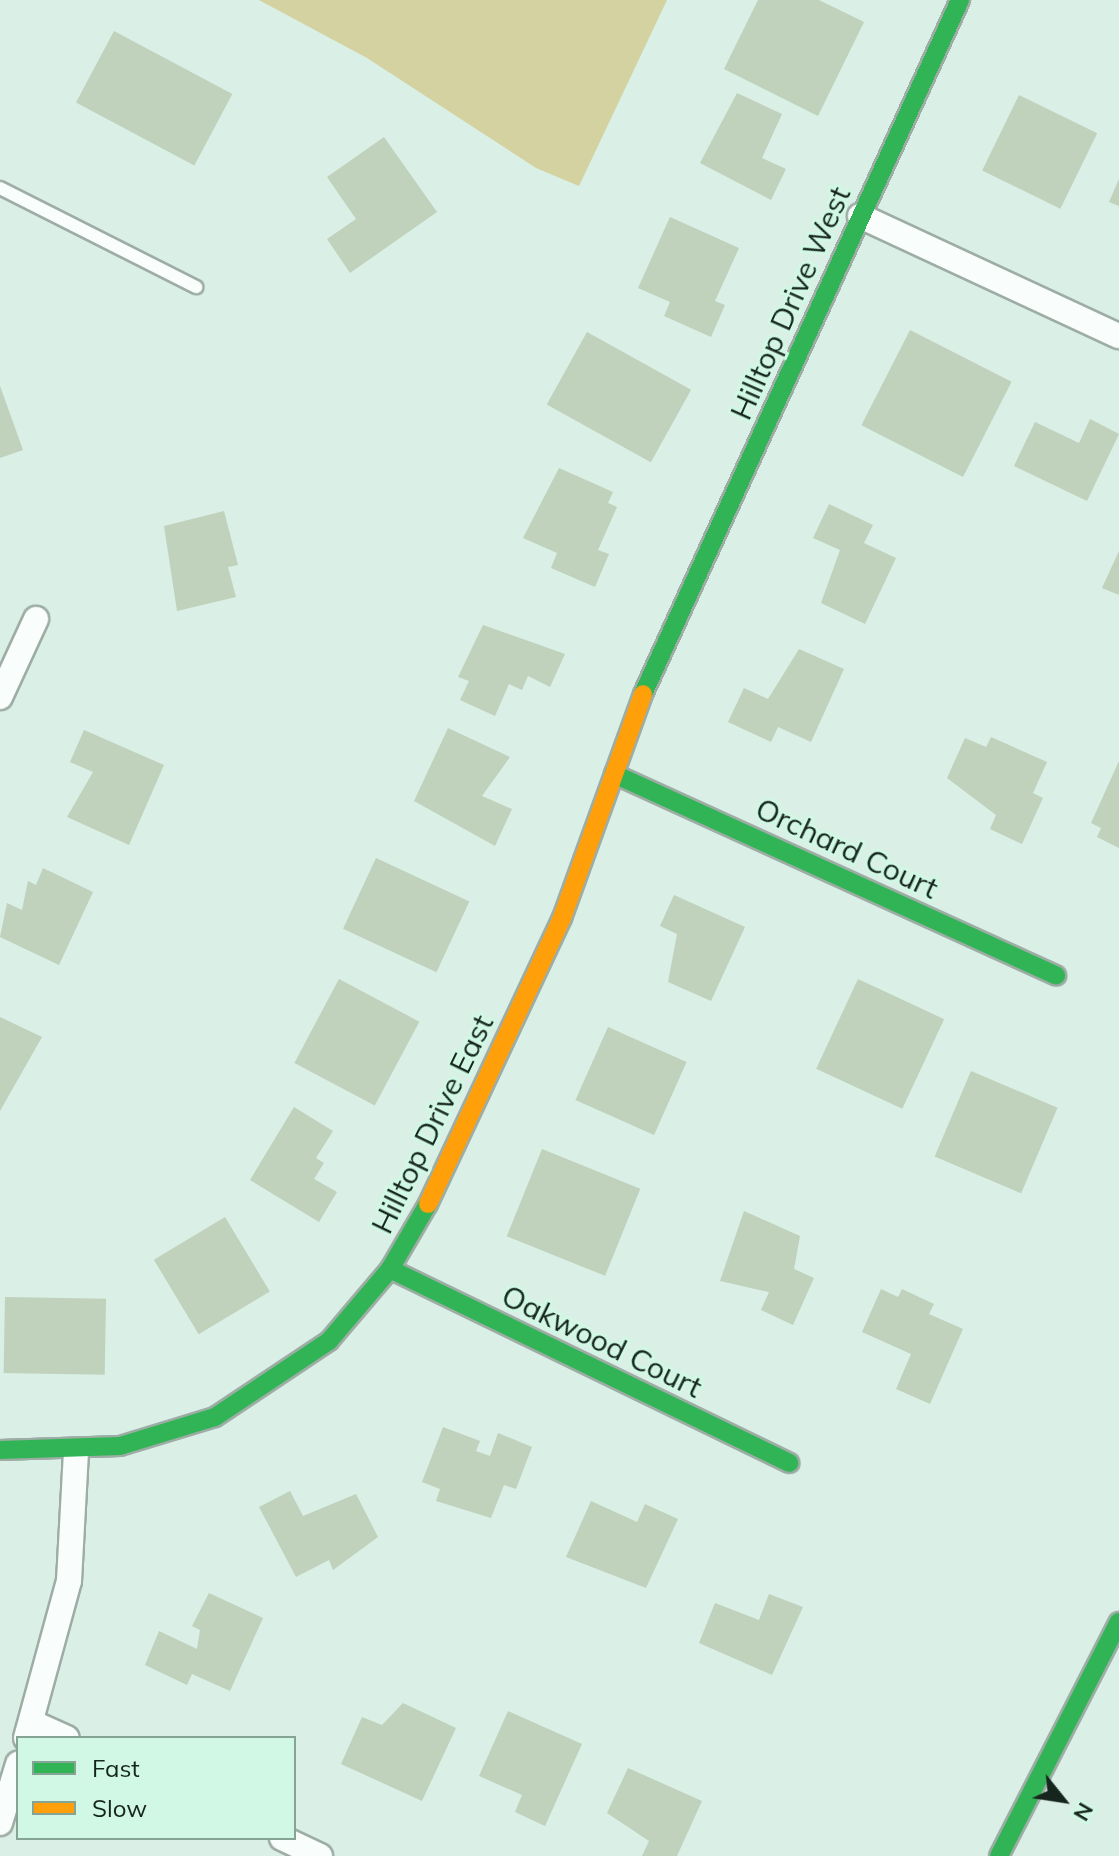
<!DOCTYPE html>
<style>
body{margin:0}
#map{position:relative;width:1119px;height:1856px;overflow:hidden;background:#daefe5;font-family:Mulish,sans-serif}
div>[style]{position:absolute}
[style*='--x']{left:calc(var(--x)*1px);top:calc(var(--y)*1px);width:calc(var(--w)*1px);rotate:calc(var(--a)*1deg)}
.green>*{inset:0;background:#d3d2a0}
.building>*{inset:0;background:#c0d1bc;transform-origin:0 0}
.roads{filter:drop-shadow(2px 0 #9dada5) drop-shadow(-2px 0 #9dada5) drop-shadow(0 2px #9dada5) drop-shadow(0 -2px #9dada5)}
.lane>*{height:12px;margin:-6px;padding:0 6px;transform-origin:6px;border-radius:6px;background:#f9fdfb}
.street>*{height:24px;margin:-12px;padding:0 12px;transform-origin:12px;border-radius:12px;background:#f9fdfb}
.fast>*{height:18px;margin:-9px;padding:0 9px;transform-origin:9px;border-radius:9px;background:#30b455}
.slow>*{height:18px;margin:-9px;padding:0 9px;transform-origin:9px;border-radius:9px;background:#ff9f0a}
span{translate:-50% -50%;white-space:nowrap;text-align:center;line-height:1.15;-webkit-text-stroke:6px #d1f8e5;paint-order:stroke}
.street-label{font-size:30px;color:#16251e}
.legend{position:absolute;left:16px;top:1736px;width:280px;height:104px;box-sizing:border-box;background:#d1f8e5;border:2px solid #86a495;margin:0;padding:10px 14px;list-style:none;font-size:24px;color:#16251e}
.legend li{display:flex;align-items:center;gap:16px;height:40px}
.legend b{width:40px;border:2px solid #86a495}
.north{position:absolute;left:1023px;top:1760px;width:80px;height:80px;-webkit-text-stroke:6px #d1f8e5;paint-order:stroke;rotate:120deg;font-size:22px;font-weight:700;line-height:32px;text-align:center;color:#16251e}
.north::after{content:'';display:block;margin:auto;width:28px;height:36px;background:#16251e;clip-path:polygon(50% 0,100% 100%,50% 72%,0 100%)}
</style>
<div id="map">
<div class="green">
<div style="clip-path:polygon(259px 0,667px 0,579px 186px,536px 168px,367px 58px)"></div>
</div>
<div class="building">
<div style="clip-path:polygon(758px 0,819px 0,864px 22px,818px 116px,724px 69px)"></div>
<div style="left:114px;top:31px;width:134px;height:81px;rotate:28deg"></div>
<div style="clip-path:polygon(737px 93px,782px 114px,762px 158px,786px 169px,771px 200px,700px 163px)"></div>
<div style="left:1019px;top:95px;width:87px;height:84px;rotate:26deg"></div>
<div style="clip-path:polygon(384px 137px,437px 212px,350px 273px,327px 239px,356px 219px,327px 177px)"></div>
<div style="clip-path:polygon(1119px 179px,1119px 206px,1109px 202px)"></div>
<div style="clip-path:polygon(670px 217px,739px 248px,715px 301px,725px 305px,711px 337px,664px 316px,670px 302px,638px 288px)"></div>
<div style="left:910px;top:330px;width:114px;height:107px;rotate:27deg"></div>
<div style="left:587px;top:332px;width:119px;height:83px;rotate:29deg"></div>
<div style="clip-path:polygon(0 386px,23px 450px,0 458px)"></div>
<div style="clip-path:polygon(1090px 419px,1119px 434px,1087px 501px,1014px 466px,1035px 422px,1079px 443px)"></div>
<div style="clip-path:polygon(559px 468px,613px 492px,608px 503px,617px 507px,598px 550px,609px 554px,595px 587px,551px 568px,557px 553px,523px 538px)"></div>
<div style="clip-path:polygon(829px 504px,873px 525px,864px 543px,896px 558px,865px 624px,821px 603px,840px 550px,813px 538px)"></div>
<div style="clip-path:polygon(224px 511px,238px 565px,228px 567px,236px 597px,177px 611px,164px 526px)"></div>
<div style="clip-path:polygon(1119px 551px,1119px 595px,1102px 588px)"></div>
<div style="clip-path:polygon(483px 625px,565px 654px,550px 687px,528px 676px,522px 690px,509px 684px,495px 716px,460px 700px,469px 681px,458px 677px)"></div>
<div style="clip-path:polygon(799px 649px,844px 669px,811px 742px,778px 727px,771px 742px,728px 722px,744px 688px,768px 699px)"></div>
<div style="clip-path:polygon(448px 728px,510px 757px,482px 796px,512px 809px,495px 846px,414px 801px)"></div>
<div style="clip-path:polygon(84px 730px,164px 765px,129px 845px,67px 817px,93px 772px,70px 762px)"></div>
<div style="clip-path:polygon(991px 737px,1047px 762px,1033px 793px,1043px 798px,1022px 844px,990px 829px,996px 815px,947px 778px,965px 738px,986px 747px)"></div>
<div style="clip-path:polygon(1119px 761px,1119px 848px,1097px 837px,1101px 828px,1091px 823px)"></div>
<div style="left:376px;top:858px;width:103px;height:78px;rotate:25deg"></div>
<div style="clip-path:polygon(43px 868px,93px 892px,59px 965px,0 937px,7px 903px,22px 910px,28px 881px,36px 885px)"></div>
<div style="clip-path:polygon(674px 895px,745px 927px,711px 1001px,668px 982px,677px 934px,660px 926px)"></div>
<div style="left:339px;top:979px;width:91px;height:95px;rotate:28deg"></div>
<div style="left:858px;top:979px;width:95px;height:99px;rotate:25deg"></div>
<div style="clip-path:polygon(0 1017px,42px 1037px,0 1111px)"></div>
<div style="left:608px;top:1027px;width:86px;height:80px;rotate:24deg"></div>
<div style="left:971px;top:1071px;width:94px;height:93px;rotate:23deg"></div>
<div style="clip-path:polygon(294px 1107px,333px 1131px,316px 1158px,324px 1163px,314px 1179px,337px 1192px,319px 1222px,250px 1180px)"></div>
<div style="left:542px;top:1149px;width:106px;height:94px;rotate:22deg"></div>
<div style="clip-path:polygon(744px 1211px,800px 1236px,794px 1269px,814px 1278px,793px 1325px,761px 1310px,769px 1292px,720px 1281px)"></div>
<div style="left:225px;top:1217px;width:87px;height:83px;rotate:59deg"></div>
<div style="clip-path:polygon(881px 1289px,898px 1297px,902px 1289px,934px 1304px,929px 1314px,963px 1329px,930px 1404px,896px 1389px,911px 1354px,862px 1332px)"></div>
<div style="left:5px;top:1297px;width:101px;height:76px;rotate:1deg"></div>
<div style="clip-path:polygon(443px 1427px,480px 1441px,476px 1451px,490px 1456px,498px 1433px,532px 1447px,516px 1489px,504px 1485px,491px 1518px,436px 1501px,440px 1489px,422px 1482px)"></div>
<div style="clip-path:polygon(290px 1491px,303px 1516px,356px 1494px,378px 1537px,333px 1570px,329px 1560px,296px 1577px,259px 1507px)"></div>
<div style="clip-path:polygon(591px 1501px,637px 1522px,645px 1504px,678px 1519px,646px 1588px,566px 1557px)"></div>
<div style="clip-path:polygon(209px 1593px,263px 1618px,230px 1691px,192px 1674px,187px 1685px,145px 1665px,159px 1631px,197px 1649px,200px 1630px,192px 1626px)"></div>
<div style="clip-path:polygon(769px 1594px,803px 1607px,772px 1675px,699px 1643px,715px 1603px,759px 1620px)"></div>
<div style="clip-path:polygon(403px 1703px,456px 1728px,422px 1801px,341px 1764px,362px 1717px,382px 1725px)"></div>
<div style="clip-path:polygon(508px 1711px,582px 1744px,545px 1826px,515px 1812px,522px 1795px,479px 1776px)"></div>
<div style="clip-path:polygon(628px 1768px,702px 1801px,677px 1856px,642px 1856px,649px 1841px,607px 1813px)"></div>
</div>
<div class="roads">
<div class="lane">
<div style="--x:0;--y:188;--w:220;--a:26.8"></div>
</div>
<div class="street">
<div style="--x:860;--y:216;--w:285;--a:24.9"></div>
<div style="--x:0;--y:697;--w:86;--a:-65.2"></div>
<div style="--x:31;--y:1722;--w:39;--a:24"></div>
<div style="--x:26;--y:1738;--w:163;--a:-74.7"></div>
<div style="--x:69;--y:1581;--w:130;--a:-86.9"></div>
<div style="--x:0;--y:1823;--w:62;--a:-73"></div>
<div style="--x:282;--y:1838;--w:42;--a:25.3"></div>
</div>
<div class="fast">
<div style="--x:643;--y:694;--w:763;--a:-65.45"></div>
<div style="--x:614;--y:774;--w:486;--a:24.5"></div>
<div style="--x:390;--y:1269;--w:444;--a:25.9"></div>
<div style="--x:0;--y:1450;--w:120;--a:-1.9"></div>
<div style="--x:120;--y:1446;--w:99;--a:-17"></div>
<div style="--x:215;--y:1417;--w:137;--a:-33.7"></div>
<div style="--x:329;--y:1341;--w:94;--a:-49.7"></div>
<div style="--x:390;--y:1269;--w:75;--a:-59.7"></div>
<div style="--x:999;--y:1856;--w:263;--a:-62.9"></div>
</div>
<div class="slow">
<div style="--x:428;--y:1204;--w:316;--a:-64.9"></div>
<div style="--x:562;--y:918;--w:238;--a:-70.1"></div>
</div>
</div>
<div class="street-label">
<span style="left:790px;top:303px;rotate:-66deg">Hilltop Drive West</span>
<span style="left:847px;top:848px;rotate:25deg">Orchard Court</span>
<span style="left:432px;top:1124px;rotate:-64deg">Hilltop Drive East</span>
<span style="left:602px;top:1341px;rotate:26deg">Oakwood Court</span>
</div>
<ul class="legend">
<li><b style="height:10px;background:#30b455"></b>Fast</li>
<li><b style="height:10px;background:#ff9f0a"></b>Slow</li>
</ul>
<div class="north">N</div>
</div>
